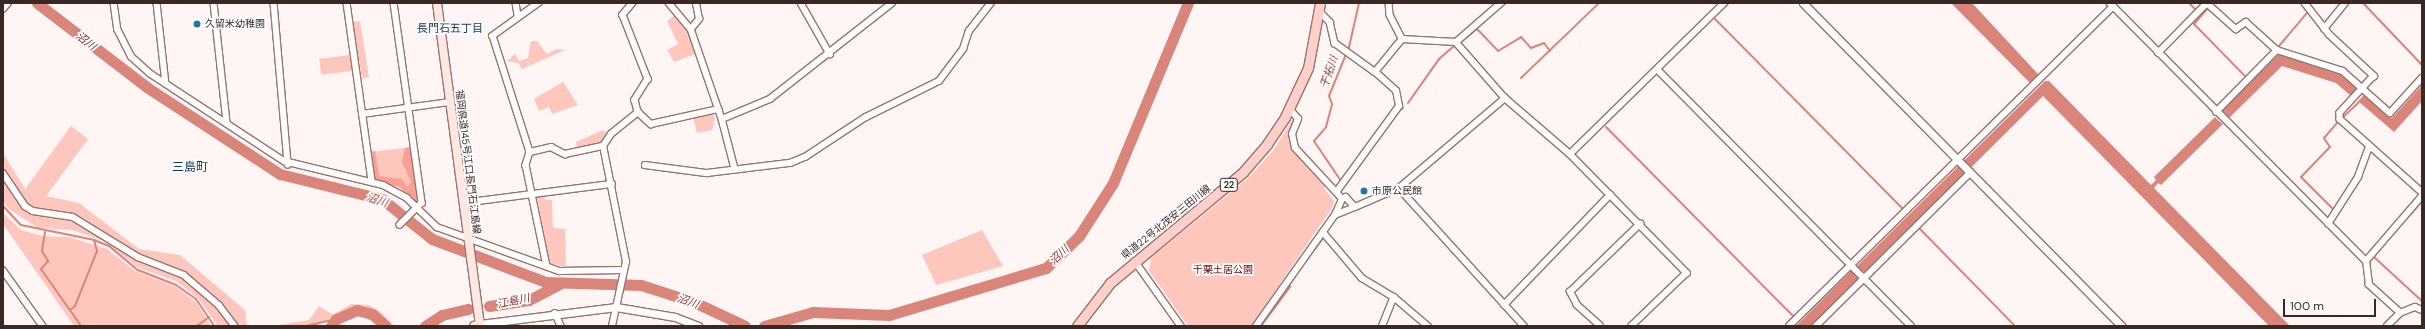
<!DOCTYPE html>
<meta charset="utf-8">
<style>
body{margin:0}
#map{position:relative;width:2425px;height:329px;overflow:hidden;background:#fef5f4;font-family:"DM Sans","Noto Sans JP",sans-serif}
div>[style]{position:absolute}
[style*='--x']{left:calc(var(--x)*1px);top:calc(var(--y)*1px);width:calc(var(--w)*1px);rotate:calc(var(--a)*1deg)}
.green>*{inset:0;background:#fdc7be;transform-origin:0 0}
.forest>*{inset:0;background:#f7a093}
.water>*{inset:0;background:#d98579}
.stream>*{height:2px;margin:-1px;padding:0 1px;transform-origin:1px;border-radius:1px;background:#d98579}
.river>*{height:11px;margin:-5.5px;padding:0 5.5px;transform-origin:5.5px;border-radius:5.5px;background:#d98579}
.roads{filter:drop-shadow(1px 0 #99736d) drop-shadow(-1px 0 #99736d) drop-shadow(0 1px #99736d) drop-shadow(0 -1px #99736d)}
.minor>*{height:5.5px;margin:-2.75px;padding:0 2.75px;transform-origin:2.75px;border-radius:2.75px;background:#fff}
.tertiary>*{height:7px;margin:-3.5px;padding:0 3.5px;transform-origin:3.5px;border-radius:3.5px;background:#fff}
.secondary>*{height:8px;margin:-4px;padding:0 4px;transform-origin:4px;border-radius:4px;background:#ffe8e4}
.primary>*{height:9px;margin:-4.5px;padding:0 4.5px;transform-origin:4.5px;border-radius:4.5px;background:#ffd0c9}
.dots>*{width:11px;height:11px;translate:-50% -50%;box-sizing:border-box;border:2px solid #fff;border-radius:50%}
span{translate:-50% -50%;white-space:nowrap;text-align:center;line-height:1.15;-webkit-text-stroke:3.5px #fff;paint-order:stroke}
.shield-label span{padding:1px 3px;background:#fff;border:1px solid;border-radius:3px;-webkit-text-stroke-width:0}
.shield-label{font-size:9px;color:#382826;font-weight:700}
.poi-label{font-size:10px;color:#382826}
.left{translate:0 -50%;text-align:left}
.street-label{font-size:10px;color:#382826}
.park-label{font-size:10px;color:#6c0001}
.neighbourhood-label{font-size:11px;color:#10384f}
.water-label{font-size:11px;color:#902c23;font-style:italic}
.quarter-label{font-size:12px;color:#10384f}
.frame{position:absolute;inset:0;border:4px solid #382826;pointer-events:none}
.scale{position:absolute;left:2283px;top:299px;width:93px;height:18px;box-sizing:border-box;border:2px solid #382826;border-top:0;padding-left:5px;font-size:12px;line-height:14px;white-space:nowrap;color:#382826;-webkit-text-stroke:3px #fff;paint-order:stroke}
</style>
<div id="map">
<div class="green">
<div style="clip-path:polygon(675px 15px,687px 30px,695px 54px,674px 62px,667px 50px,678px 44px,667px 21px)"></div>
<div style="left:360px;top:21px;width:57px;height:7px;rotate:81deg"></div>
<div style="clip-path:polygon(531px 41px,537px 41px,547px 54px,556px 49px,565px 50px,522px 69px,518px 63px,507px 61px,515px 54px,519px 61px,528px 58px)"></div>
<div style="left:350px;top:55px;width:16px;height:31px;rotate:83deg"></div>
<div style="clip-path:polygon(563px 82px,578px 105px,552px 114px,549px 107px,539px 111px,534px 99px)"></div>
<div style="clip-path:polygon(712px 113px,715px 118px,712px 130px,697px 133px,693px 117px)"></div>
<div style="clip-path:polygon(1293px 119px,1292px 149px,1326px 185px,1324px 188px,1334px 201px,1332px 208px,1251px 326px,1188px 326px,1149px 271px,1151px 258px,1247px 179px,1273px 151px)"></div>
<div style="clip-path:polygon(71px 126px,88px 139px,46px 196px,79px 203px,139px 249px,180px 255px,245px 310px,247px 326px,218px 326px,198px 298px,176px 281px,137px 267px,104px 241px,72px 230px,38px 228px,9px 209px,3px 201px,3px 153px,25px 189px)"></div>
<div style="clip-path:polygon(603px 130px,609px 135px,600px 145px,577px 149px,576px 142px)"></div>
<div style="clip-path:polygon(412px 147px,418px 203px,399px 187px,375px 180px,371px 152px)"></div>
<div style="clip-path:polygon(544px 195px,545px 200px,552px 200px,553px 228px,565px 229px,566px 267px,550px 263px,537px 197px)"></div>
<div style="clip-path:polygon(3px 213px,21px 230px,42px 236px,69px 237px,107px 249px,135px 271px,176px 287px,196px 302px,211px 326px,74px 326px,3px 224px)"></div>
<div style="clip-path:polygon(982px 230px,1003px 266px,936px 285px,922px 255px)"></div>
<div style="clip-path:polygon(351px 304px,369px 305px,381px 312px,394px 326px,368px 310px,353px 308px,318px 324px,321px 326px,274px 326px,309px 320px,319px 306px,333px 315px)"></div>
</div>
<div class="forest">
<div style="clip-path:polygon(412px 147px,419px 201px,418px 203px,399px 187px,375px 180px,371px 152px,375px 151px,379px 176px,402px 179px,407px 187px,411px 182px,402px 162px,405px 148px)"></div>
</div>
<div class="water">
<div style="clip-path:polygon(1951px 3px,1972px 3px,2039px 75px,2030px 83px)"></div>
<div style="clip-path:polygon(2279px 54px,2341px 75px,2358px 89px,2351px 96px,2336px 83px,2282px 66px,2229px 118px,2221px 111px)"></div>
<div style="clip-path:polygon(2045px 81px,2049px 81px,2151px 185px,2156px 180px,2154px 177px,2215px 117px,2219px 121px,2223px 124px,2161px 185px,2158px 183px,2154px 188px,2290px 326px,2269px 326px,2043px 96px,1865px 273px,1863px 271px,1858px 276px,1859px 279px,1812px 326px,1796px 326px,1851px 271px,1855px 272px,1858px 265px)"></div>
<div style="clip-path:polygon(2422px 85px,2422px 101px,2394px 132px,2358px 101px,2364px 95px,2392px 118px)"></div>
</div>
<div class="stream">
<div style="--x:2189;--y:3;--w:10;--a:45"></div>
<div style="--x:2363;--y:3;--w:86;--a:46.4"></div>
<div style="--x:2208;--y:8;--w:21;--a:131"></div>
<div style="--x:2194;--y:24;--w:73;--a:45.6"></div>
<div style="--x:1715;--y:19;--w:269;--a:45.3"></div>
<div style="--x:1462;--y:41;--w:19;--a:-39"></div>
<div style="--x:1477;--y:29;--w:30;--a:46"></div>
<div style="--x:1498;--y:51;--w:27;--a:-31"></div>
<div style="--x:1521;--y:37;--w:15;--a:48"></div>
<div style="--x:1531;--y:48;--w:14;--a:-21"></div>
<div style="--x:1544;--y:43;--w:10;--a:53"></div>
<div style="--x:2279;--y:46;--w:43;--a:-49.7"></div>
<div style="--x:1521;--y:78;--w:108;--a:-43.9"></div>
<div style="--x:1408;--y:103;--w:54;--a:-54.8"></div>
<div style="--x:1439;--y:59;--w:20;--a:-41"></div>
<div style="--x:1397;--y:113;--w:8;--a:-40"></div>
<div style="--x:2342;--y:118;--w:23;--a:-43"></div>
<div style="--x:1606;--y:127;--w:266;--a:45.3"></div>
<div style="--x:1341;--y:181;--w:48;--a:-124"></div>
<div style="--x:1314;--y:141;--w:18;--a:-49"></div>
<div style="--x:1326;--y:127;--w:24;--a:-75"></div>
<div style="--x:1332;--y:104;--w:9;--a:-111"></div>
<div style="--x:1329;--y:96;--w:53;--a:-67.8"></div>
<div style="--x:1349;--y:47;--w:45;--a:-77.2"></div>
<div style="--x:3;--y:206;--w:26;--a:47"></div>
<div style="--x:21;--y:225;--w:75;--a:11.6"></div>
<div style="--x:94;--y:240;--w:16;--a:22"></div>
<div style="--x:109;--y:246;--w:38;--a:40"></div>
<div style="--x:138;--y:270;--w:41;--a:21.5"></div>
<div style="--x:176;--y:285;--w:24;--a:35"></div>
<div style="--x:196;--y:299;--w:32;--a:56"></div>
<div style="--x:2333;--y:209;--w:45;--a:-135"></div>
<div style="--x:2301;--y:177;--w:42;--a:-46"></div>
<div style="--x:2330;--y:147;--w:11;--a:-124"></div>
<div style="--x:2324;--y:138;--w:20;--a:-49"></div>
<div style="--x:2411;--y:214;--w:17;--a:-50"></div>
<div style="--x:1920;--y:229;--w:136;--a:45.6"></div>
<div style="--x:45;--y:232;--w:19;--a:99"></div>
<div style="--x:42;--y:251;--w:12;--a:59"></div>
<div style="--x:48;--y:261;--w:11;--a:131"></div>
<div style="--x:41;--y:269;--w:70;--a:54.9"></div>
<div style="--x:2379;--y:250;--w:9;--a:126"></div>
<div style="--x:2374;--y:257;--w:65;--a:42.5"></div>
<div style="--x:1306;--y:260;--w:29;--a:-52"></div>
<div style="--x:70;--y:310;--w:6;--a:-39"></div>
<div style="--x:75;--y:306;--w:59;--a:-68.2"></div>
<div style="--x:97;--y:251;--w:11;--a:-105"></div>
<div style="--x:197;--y:326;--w:15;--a:-37"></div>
<div style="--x:306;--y:326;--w:31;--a:-13"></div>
<div style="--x:1261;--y:326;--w:49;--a:-53.4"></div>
</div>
<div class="river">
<div style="--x:37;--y:3;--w:140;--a:37.4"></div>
<div style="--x:148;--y:88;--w:158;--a:33.1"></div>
<div style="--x:280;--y:174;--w:105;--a:13.8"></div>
<div style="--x:382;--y:199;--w:64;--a:38.7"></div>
<div style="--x:432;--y:239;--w:122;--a:20.7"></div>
<div style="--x:546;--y:282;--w:95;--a:1.8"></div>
<div style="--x:641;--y:285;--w:56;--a:17.8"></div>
<div style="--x:694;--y:302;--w:56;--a:25.2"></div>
<div style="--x:489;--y:306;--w:40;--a:-8.5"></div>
<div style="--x:529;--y:300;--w:34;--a:-28"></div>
<div style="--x:331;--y:326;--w:9;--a:-54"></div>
<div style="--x:336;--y:319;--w:23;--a:-23"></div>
<div style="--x:357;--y:310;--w:16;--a:15"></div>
<div style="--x:372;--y:314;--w:18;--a:41"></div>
<div style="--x:425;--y:326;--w:20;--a:-33"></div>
<div style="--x:442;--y:315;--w:27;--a:-13"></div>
<div style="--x:764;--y:326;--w:51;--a:-15.9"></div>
<div style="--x:813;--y:312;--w:76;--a:2.3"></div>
<div style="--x:889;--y:315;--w:164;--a:-16.7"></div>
<div style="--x:1046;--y:268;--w:46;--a:-44.1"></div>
<div style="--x:1079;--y:236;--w:63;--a:-57.3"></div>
<div style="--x:1113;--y:183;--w:195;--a:-67.4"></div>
</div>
<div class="roads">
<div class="minor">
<div style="--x:114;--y:3;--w:27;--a:82"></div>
<div style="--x:118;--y:30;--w:30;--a:63"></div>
<div style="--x:132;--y:57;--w:25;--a:42"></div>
<div style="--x:151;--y:74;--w:159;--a:33.2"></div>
<div style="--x:284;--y:161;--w:102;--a:13.6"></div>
<div style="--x:383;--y:185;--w:27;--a:28"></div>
<div style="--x:407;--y:198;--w:42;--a:44"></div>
<div style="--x:437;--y:227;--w:130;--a:19.8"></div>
<div style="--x:559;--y:271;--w:64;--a:-0.9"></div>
<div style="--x:157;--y:3;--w:81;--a:83.7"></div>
<div style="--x:214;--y:3;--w:121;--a:83.8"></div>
<div style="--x:274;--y:3;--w:162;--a:85"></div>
<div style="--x:347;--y:3;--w:181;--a:82"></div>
<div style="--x:394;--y:3;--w:202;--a:82"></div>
<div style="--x:422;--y:203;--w:31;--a:135"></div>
<div style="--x:516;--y:3;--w:13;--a:81"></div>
<div style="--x:539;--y:3;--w:57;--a:144.3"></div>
<div style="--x:493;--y:36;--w:122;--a:72.3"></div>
<div style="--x:530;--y:152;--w:14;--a:107"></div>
<div style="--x:526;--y:165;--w:103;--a:78.3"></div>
<div style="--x:633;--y:3;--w:16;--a:130"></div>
<div style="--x:623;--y:15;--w:69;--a:68.7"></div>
<div style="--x:648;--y:79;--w:25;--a:122"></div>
<div style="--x:635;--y:100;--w:12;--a:76"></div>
<div style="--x:669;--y:3;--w:34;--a:50"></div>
<div style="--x:691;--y:29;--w:95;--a:71"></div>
<div style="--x:722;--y:119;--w:52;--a:-22.6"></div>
<div style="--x:770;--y:99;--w:155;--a:-38.2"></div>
<div style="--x:801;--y:3;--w:59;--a:60.4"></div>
<div style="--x:1389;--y:3;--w:12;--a:85"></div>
<div style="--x:1390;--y:15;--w:27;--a:63"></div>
<div style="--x:2110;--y:3;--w:363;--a:45.2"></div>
<div style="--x:2207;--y:3;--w:39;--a:42"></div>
<div style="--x:2236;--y:29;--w:12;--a:-35"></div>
<div style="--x:2246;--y:22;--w:42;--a:42.1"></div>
<div style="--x:2305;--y:3;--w:39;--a:52"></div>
<div style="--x:2329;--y:34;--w:62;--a:43"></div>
<div style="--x:2374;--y:76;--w:50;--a:132.6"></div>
<div style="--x:2340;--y:113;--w:6;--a:90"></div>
<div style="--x:2340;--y:119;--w:110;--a:41.7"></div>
<div style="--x:3;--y:9;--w:8;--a:-50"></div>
<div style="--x:1319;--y:11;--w:16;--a:45"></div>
<div style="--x:1330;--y:22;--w:22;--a:77"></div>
<div style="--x:1335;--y:43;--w:49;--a:35.9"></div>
<div style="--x:1375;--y:72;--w:43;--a:-50.7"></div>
<div style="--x:1402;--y:39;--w:54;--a:3.2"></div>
<div style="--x:1456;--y:42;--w:60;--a:-40.9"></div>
<div style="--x:691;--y:29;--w:13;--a:-51"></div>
<div style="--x:699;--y:19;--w:16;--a:-101"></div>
<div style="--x:2324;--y:29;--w:33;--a:-51"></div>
<div style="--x:1456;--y:42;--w:74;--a:48.8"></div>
<div style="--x:1505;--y:98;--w:86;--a:40.7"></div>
<div style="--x:1570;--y:154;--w:167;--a:45.5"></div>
<div style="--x:1687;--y:273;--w:76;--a:136.1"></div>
<div style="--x:2158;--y:53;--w:70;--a:-45.6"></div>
<div style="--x:1657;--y:69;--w:361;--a:45.3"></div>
<div style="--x:2216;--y:112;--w:87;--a:-45.5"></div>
<div style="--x:2277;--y:50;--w:69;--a:17.7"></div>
<div style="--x:2343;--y:71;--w:63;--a:41.8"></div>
<div style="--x:2390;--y:113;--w:47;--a:-47.6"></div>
<div style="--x:362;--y:114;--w:89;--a:-7.8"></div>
<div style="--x:722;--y:119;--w:52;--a:75.4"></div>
<div style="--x:530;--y:152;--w:22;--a:-13"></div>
<div style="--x:551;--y:147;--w:16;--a:27"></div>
<div style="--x:565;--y:154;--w:39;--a:-12"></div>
<div style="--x:1570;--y:154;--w:216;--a:-44.4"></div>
<div style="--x:645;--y:165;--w:63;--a:7.4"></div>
<div style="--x:707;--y:173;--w:84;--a:-6.9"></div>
<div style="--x:790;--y:163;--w:16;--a:-22"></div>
<div style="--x:805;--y:157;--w:73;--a:-33.3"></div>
<div style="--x:866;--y:117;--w:81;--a:-26.3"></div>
<div style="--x:939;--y:81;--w:40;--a:-53"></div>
<div style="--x:963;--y:49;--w:19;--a:-72"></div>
<div style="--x:969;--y:31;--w:36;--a:-52"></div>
<div style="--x:3;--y:173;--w:40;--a:56"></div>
<div style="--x:25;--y:206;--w:9;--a:32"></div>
<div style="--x:33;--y:211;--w:40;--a:8.5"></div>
<div style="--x:73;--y:217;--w:76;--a:31.6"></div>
<div style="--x:138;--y:257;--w:49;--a:21.4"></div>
<div style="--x:184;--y:275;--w:46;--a:40.6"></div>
<div style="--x:219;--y:305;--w:26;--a:53"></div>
<div style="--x:1399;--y:188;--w:186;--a:47.8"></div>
<div style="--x:1337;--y:191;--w:105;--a:-53.9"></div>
<div style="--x:1399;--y:106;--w:15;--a:-101"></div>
<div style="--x:1396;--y:91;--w:28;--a:-138"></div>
<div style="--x:1342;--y:199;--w:4;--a:-27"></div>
<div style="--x:1346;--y:197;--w:13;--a:48"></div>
<div style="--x:1355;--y:207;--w:48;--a:-23.4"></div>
<div style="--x:1399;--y:188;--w:139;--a:-40.3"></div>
<div style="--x:463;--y:203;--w:150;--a:-7.3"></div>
<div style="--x:1335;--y:215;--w:22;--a:-22"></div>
<div style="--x:2328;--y:224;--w:56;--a:-57.4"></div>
<div style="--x:2358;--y:177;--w:32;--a:-70"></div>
<div style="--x:1323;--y:232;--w:60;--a:49.7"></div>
<div style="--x:1362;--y:278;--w:37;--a:31"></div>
<div style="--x:1394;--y:297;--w:45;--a:40.5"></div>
<div style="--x:1135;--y:261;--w:80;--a:54.7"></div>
<div style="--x:3;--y:270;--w:69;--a:54.5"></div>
<div style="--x:1504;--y:305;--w:153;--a:-46.1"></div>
<div style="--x:555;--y:313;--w:14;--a:65"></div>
<div style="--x:2400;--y:313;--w:42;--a:-137.9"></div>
<div style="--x:2369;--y:285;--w:24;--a:-97"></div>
<div style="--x:2366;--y:261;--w:86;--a:-49.3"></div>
<div style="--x:612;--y:326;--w:66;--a:-77.7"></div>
<div style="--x:626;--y:262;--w:118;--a:-101.2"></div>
<div style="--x:603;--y:146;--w:14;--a:-56"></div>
<div style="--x:611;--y:134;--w:35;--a:-39"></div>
<div style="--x:638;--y:112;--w:18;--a:43"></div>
<div style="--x:651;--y:124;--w:69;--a:-12.6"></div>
<div style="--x:1256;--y:326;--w:136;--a:-54.6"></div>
<div style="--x:1335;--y:215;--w:17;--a:-66"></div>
<div style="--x:1342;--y:199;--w:69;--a:-132.7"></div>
<div style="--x:1295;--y:148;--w:14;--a:-102"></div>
<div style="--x:1292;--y:134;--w:16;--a:-68"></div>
<div style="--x:1298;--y:119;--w:13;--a:-132"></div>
<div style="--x:1382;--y:326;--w:31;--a:-68"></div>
<div style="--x:1600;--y:326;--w:31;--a:-138"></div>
<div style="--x:1577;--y:305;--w:15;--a:-118"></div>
<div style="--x:1570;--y:292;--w:98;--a:-44.2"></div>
<div style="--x:1789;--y:326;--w:455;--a:-44.6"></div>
<div style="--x:1816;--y:326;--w:218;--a:-44.8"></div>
<div style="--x:2387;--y:326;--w:18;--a:-45"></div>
<div style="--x:2400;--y:313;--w:16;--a:-22"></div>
<div style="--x:2415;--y:307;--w:8;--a:23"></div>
</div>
<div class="tertiary">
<div style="--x:1803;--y:3;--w:454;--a:45.4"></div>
<div style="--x:480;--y:324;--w:137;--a:-7.1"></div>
<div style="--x:616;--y:307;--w:60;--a:9.6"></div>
<div style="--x:675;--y:317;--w:25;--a:21"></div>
</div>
<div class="secondary">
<div style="--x:437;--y:3;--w:324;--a:82.4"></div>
<div style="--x:480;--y:324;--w:6;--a:162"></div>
</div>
<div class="primary">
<div style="--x:1077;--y:326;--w:54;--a:-52.5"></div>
<div style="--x:1110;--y:283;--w:173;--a:-39.8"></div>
<div style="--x:1243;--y:172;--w:37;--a:-49"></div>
<div style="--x:1267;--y:144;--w:32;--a:-56"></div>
<div style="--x:1285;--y:117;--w:54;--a:-64.9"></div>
<div style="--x:1308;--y:68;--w:66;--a:-79.5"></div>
</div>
</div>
<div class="dots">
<div style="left:197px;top:24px;background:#2176a6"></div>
<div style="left:1364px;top:191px;background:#2176a6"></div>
</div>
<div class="shield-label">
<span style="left:1229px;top:185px">22</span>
</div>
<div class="poi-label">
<span class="left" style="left:205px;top:24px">久留米幼稚園</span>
<span class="left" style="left:1372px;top:191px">市原公民館</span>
</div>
<div class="street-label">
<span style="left:468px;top:162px;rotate:83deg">福岡県道145号江口長門石江島線</span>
<span style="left:1166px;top:222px;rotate:-39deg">県道22号北茂安三田川線</span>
</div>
<div class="park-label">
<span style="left:1223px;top:270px">千栗土居公園</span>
</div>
<div class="neighbourhood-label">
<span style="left:450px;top:28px">長門石五丁目</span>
</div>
<div class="water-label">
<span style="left:86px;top:41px;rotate:37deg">沼川</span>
<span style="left:1329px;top:72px;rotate:-71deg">干拓川</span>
<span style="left:377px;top:200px;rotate:19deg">沼川</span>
<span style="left:1059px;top:255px;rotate:-44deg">沼川</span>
<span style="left:513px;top:301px;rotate:-12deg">江島川</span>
<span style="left:688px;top:301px;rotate:20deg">沼川</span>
</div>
<div class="quarter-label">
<span style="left:190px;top:168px">三島町</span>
</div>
<div class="frame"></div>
<div class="scale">100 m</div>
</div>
